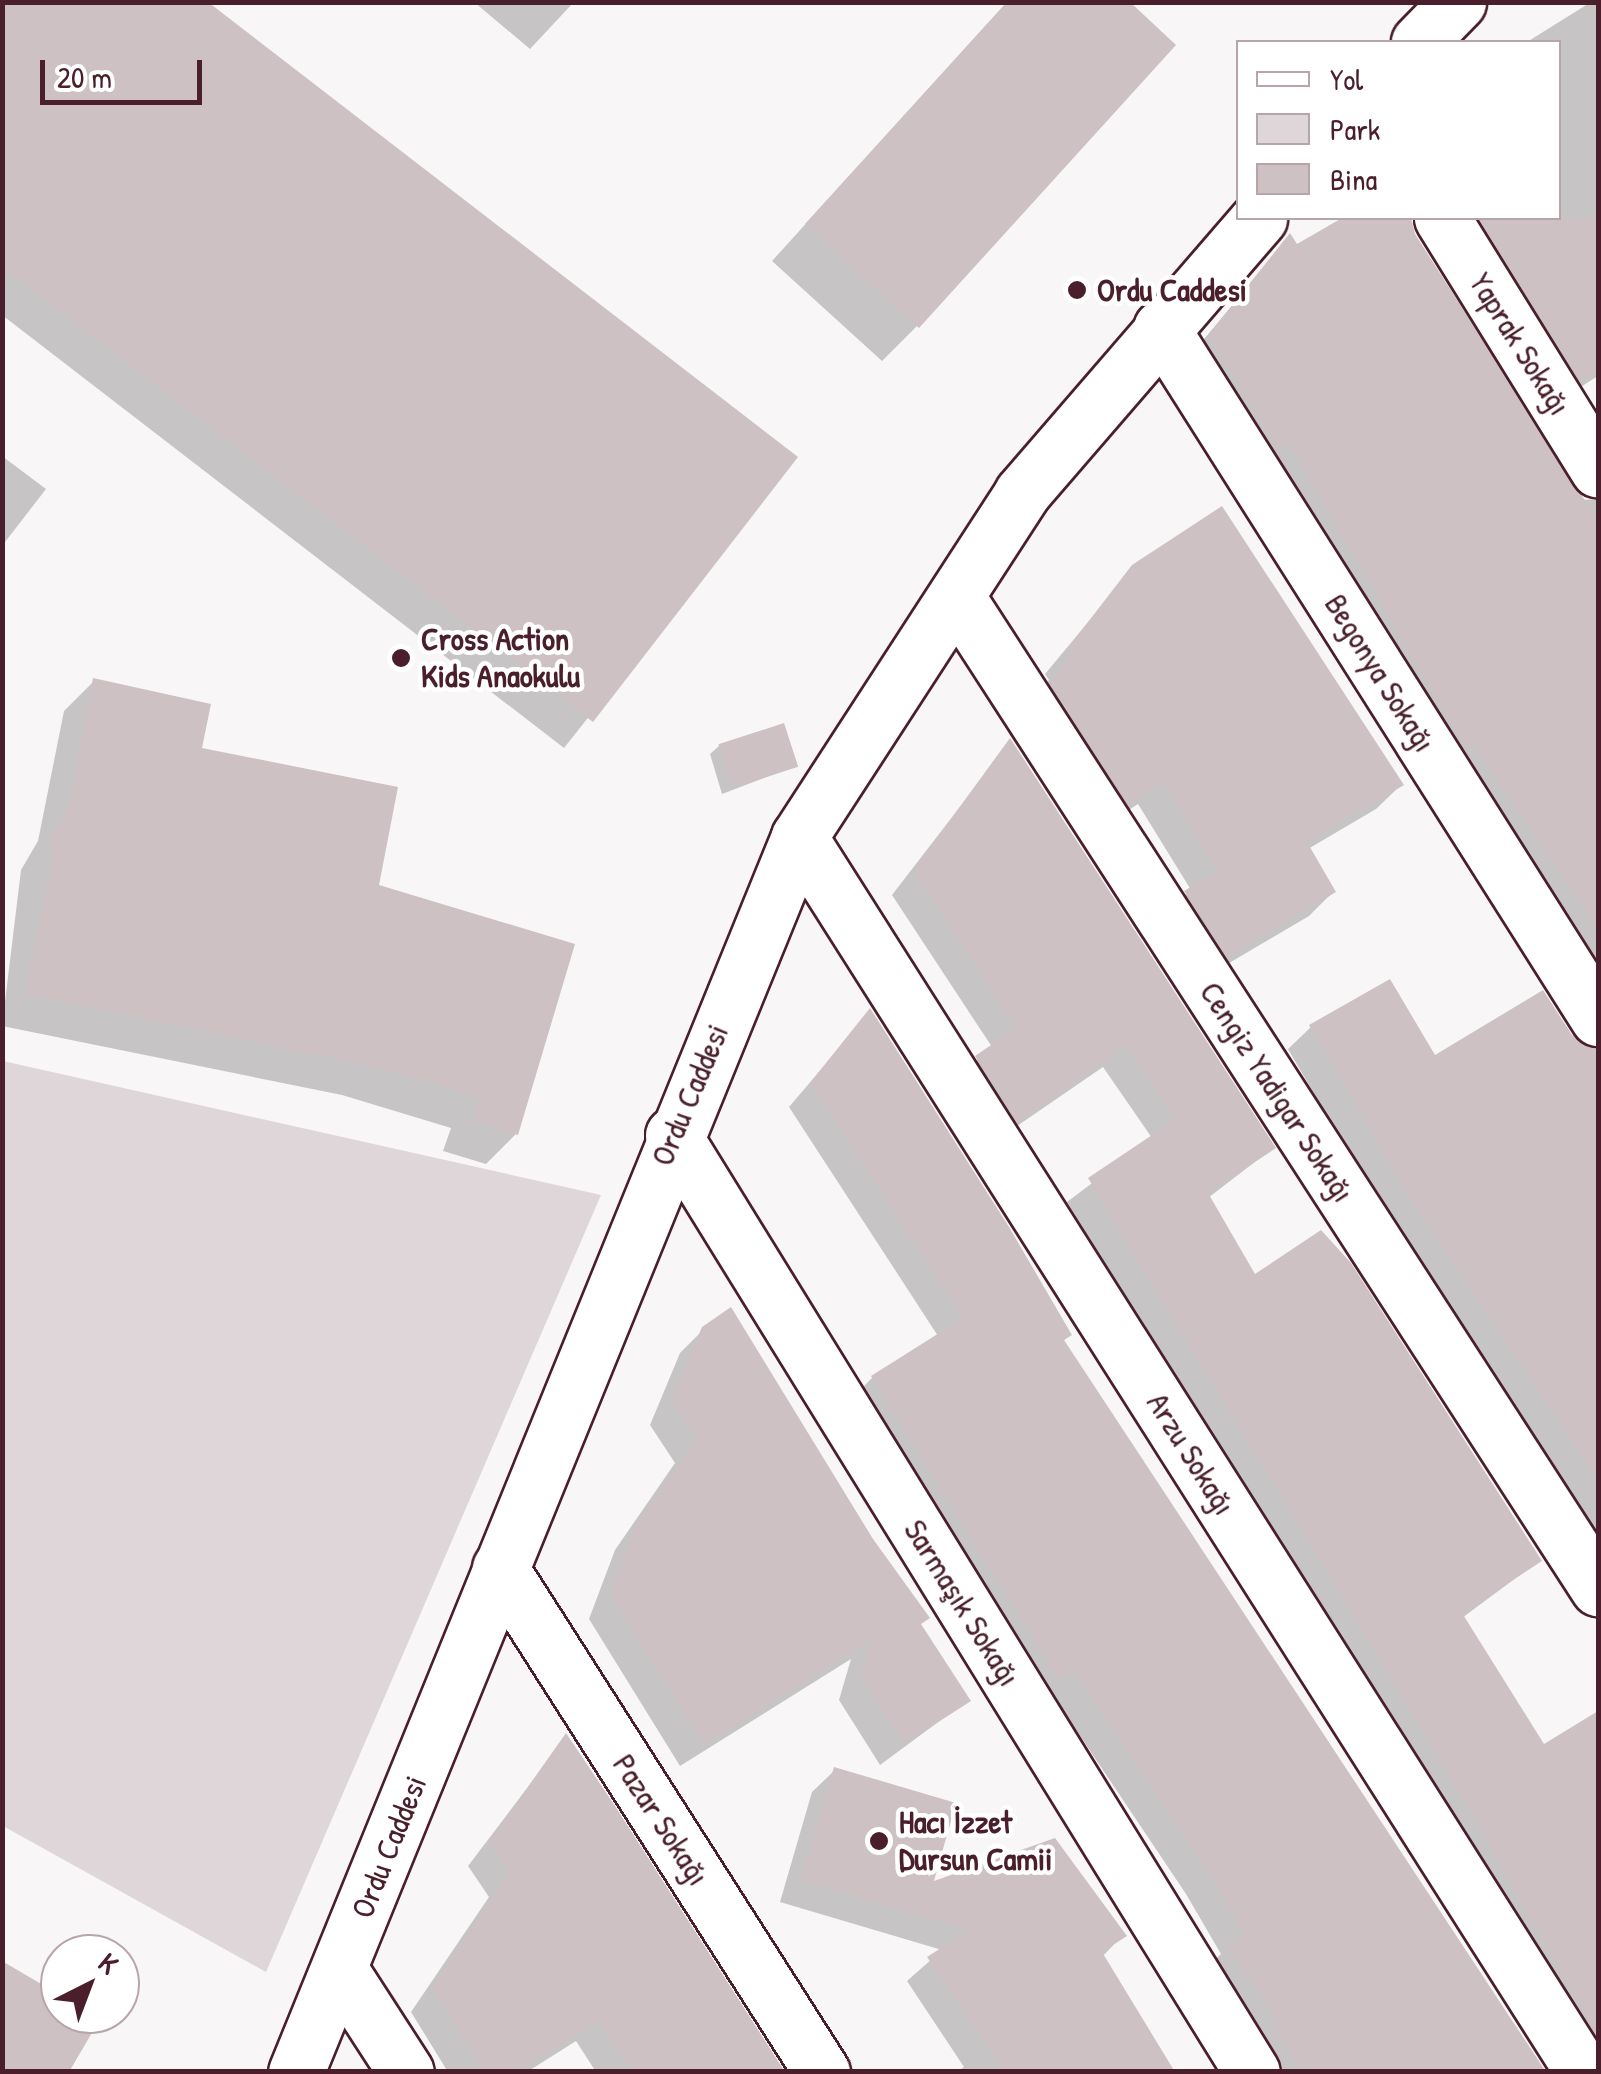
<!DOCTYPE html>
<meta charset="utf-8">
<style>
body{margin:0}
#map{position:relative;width:1601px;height:2074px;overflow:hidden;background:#f8f6f7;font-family:"Patrick Hand",sans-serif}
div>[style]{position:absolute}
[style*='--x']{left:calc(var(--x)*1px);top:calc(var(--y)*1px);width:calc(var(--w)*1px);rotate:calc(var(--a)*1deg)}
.green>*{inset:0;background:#ded6d9}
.shadow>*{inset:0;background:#0003}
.building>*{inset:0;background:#cdc1c4;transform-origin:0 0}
.roads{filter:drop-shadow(2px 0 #4a1f2b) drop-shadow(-2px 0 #4a1f2b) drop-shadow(0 2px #4a1f2b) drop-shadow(0 -2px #4a1f2b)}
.minor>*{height:55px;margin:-27.5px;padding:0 27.5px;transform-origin:27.5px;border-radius:27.5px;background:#fff}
.major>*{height:55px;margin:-27.5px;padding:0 27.5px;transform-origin:27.5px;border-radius:27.5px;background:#fff}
.dots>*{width:28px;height:28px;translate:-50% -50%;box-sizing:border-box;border:5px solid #fff;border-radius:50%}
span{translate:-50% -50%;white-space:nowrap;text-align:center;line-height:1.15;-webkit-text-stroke:9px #fff;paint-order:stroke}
.poi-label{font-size:32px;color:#4a1f2b;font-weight:700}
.left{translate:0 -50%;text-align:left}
.street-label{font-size:32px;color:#4a1f2b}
.frame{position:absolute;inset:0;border:5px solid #4a1f2b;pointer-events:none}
.legend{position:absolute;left:1236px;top:40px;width:325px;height:180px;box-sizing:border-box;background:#fff;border:2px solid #b7a5aa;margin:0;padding:12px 18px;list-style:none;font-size:30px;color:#4a1f2b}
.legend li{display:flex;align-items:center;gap:20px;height:50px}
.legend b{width:50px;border:2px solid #b7a5aa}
.north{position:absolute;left:40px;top:1934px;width:100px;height:100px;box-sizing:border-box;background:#fff;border:2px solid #b7a5aa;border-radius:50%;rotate:42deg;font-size:28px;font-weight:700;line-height:40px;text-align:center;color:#4a1f2b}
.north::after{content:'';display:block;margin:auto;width:35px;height:45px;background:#4a1f2b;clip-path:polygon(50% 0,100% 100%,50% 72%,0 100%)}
.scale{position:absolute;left:40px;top:60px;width:162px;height:45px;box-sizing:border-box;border:5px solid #4a1f2b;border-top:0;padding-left:12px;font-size:30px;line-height:35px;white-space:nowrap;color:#4a1f2b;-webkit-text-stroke:8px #fff;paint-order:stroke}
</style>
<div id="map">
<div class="green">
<div style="clip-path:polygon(3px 1061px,601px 1195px,266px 1972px,3px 1826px)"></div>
</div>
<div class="shadow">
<div style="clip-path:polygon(2px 2px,794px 458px,564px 748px,2px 315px)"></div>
<div style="clip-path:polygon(474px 2px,574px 2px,530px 49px)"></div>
<div style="clip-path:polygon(1007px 2px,917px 326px,882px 361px,772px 261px)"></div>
<div style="clip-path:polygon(1591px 2px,1598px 2px,1598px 376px,1557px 402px,1436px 218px,1558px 218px,1558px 42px,1527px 42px)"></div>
<div style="clip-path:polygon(1347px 218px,1408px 218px,1413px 235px,1581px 500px,1598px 499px,1598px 1018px,1188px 358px,1290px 237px,1296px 247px)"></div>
<div style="clip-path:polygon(2px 456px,46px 489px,2px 546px)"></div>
<div style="clip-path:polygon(1134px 567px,1401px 785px,1376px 809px,1308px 849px,1333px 892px,1309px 916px,1202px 979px,1162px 917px,1191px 890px,1138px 804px,1103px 827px,1027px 709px,1049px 680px,1045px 674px)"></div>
<div style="clip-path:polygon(94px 681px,200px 750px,376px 887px,516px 1134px,486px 1164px,443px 1151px,451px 1128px,342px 1095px,2px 1026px,21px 870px,38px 841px,64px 711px)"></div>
<div style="clip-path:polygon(1010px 742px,1273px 1148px,1208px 1198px,1254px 1278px,1539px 1561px,1462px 1618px,1543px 1748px,1598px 1714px,1598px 2072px,1067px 1202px,1152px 1138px,1103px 1067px,994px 1142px,954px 1080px,992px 1047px,892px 895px)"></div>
<div style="clip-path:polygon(719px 746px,795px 766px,722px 794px,710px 754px)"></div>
<div style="clip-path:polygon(870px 1012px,1069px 1335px,1062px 1342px,1542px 2072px,1268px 2072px,1205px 1969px,1221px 1954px,1186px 1894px,1050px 1691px,1037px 1700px,850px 1400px,872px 1378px,938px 1336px,789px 1107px)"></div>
<div style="clip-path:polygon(1311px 1027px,1434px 1059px,1570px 1037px,1598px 1051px,1598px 1547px,1572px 1505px,1576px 1501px,1389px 1222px,1288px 1049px)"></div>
<div style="clip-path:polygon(704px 1329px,968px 1700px,880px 1765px,839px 1700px,851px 1659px,680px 1766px,589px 1619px,615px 1550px,675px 1463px,650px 1425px,680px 1353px)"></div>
<div style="clip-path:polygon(566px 1737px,784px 2072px,596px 2072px,576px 2041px,527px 2072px,448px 2072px,411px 2012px,489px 1897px,468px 1866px)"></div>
<div style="clip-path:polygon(835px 1770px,930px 1885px,1055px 1840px,1123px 1935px,1102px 1957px,1172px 2072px,957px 2072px,964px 2067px,907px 1981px,942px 1950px,780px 1902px,812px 1792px)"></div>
</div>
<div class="building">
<div style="clip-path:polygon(2px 2px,208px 2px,798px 457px,593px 722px,2px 267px)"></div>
<div style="clip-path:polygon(1007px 2px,1130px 2px,1176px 45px,919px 328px,805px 224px)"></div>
<div style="clip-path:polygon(1342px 218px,1411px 218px,1415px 234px,1598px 521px,1598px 930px,1473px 744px,1466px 749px,1289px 443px,1278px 450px,1209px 334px,1290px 233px,1297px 244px)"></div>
<div style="clip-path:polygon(1478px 218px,1598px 218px,1598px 370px,1580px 382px)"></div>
<div style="clip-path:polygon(1222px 506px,1404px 785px,1307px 842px,1336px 892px,1227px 957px,1184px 891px,1218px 871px,1163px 782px,1128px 805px,1050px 684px,1072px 654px,1068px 648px,1132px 565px)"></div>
<div style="clip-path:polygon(93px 678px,211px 704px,202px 748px,398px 787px,379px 885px,575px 944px,518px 1135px,472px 1121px,479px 1097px,374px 1066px,24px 994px,52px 863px,50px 838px,68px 808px)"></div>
<div style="left:784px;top:723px;width:46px;height:69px;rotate:72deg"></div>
<div style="clip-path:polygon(1010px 738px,1276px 1148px,1208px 1193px,1255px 1274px,1321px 1230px,1351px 1263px,1542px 1561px,1462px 1613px,1544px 1744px,1598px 1711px,1598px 2038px,1462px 1796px,1088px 1178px,1176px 1119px,1126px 1046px,1017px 1122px,975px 1056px,1016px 1028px,913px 871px)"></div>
<div style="clip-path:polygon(1390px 979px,1435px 1055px,1543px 990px,1572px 1035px,1598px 1049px,1598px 1479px,1411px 1199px,1309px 1025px)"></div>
<div style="clip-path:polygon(870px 1008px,1009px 1227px,1072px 1335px,1064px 1340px,1546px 2072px,1303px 2072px,1270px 2022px,1276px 2018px,1226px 1945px,1244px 1933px,1208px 1871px,1073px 1671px,1060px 1680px,871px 1376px,963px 1318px,810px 1083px)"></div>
<div style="clip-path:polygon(731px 1307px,873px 1539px,930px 1618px,921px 1624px,971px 1701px,904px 1744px,861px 1676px,871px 1640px,704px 1745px,610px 1595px,637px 1524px,697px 1439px,671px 1400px,702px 1327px)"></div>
<div style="clip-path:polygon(566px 1733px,615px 1806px,785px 2072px,632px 2072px,599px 2021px,517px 2072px,484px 2072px,432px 1988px,509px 1873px,489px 1842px)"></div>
<div style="clip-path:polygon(834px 1767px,956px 1803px,934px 1881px,1055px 1838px,1127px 1936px,1102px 1952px,1175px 2072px,1004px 2072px,927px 1957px,969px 1930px,801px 1880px)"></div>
<div style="clip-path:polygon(2px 1961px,60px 1995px,60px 2014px,103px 2014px,69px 2072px,2px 2072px)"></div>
</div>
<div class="roads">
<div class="minor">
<div style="--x:1442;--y:218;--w:296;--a:58.2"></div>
<div style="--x:1161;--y:328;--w:817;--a:57.65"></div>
<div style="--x:956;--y:596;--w:1182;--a:57.09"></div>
<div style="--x:799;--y:837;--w:1463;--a:57.59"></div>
<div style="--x:673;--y:1135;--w:1101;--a:58.29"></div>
<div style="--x:500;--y:1568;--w:598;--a:57.43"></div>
<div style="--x:340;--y:1970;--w:121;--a:57.1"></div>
</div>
<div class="major">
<div style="--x:1419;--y:42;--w:56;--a:-45.7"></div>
<div style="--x:296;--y:2072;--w:1334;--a:-67.84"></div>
<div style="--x:799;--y:837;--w:410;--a:-57"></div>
<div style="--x:1022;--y:493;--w:363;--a:-49.2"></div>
</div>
</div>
<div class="dots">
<div style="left:1077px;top:290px;background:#4a1f2b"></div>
<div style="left:401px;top:658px;background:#4a1f2b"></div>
<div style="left:879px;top:1841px;background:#4a1f2b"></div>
</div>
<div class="poi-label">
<span class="left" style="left:1097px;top:290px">Ordu Caddesi</span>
<span class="left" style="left:421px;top:658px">Cross Action<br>Kids Anaokulu</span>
<span class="left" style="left:899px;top:1841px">Hacı İzzet<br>Dursun Camii</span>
</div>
<div class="street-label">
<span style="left:1520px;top:344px;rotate:58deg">Yaprak Sokağı</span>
<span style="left:1380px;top:673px;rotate:58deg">Begonya Sokağı</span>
<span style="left:1277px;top:1092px;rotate:57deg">Cengiz Yadigar Sokağı</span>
<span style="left:690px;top:1095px;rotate:-67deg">Ordu Caddesi</span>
<span style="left:1191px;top:1454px;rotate:58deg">Arzu Sokağı</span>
<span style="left:962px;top:1603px;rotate:58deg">Sarmaşık Sokağı</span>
<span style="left:661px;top:1820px;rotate:57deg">Pazar Sokağı</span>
<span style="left:389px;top:1847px;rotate:-68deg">Ordu Caddesi</span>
</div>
<div class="frame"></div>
<ul class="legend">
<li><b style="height:12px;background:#fff"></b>Yol</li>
<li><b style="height:28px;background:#ded6d9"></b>Park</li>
<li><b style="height:28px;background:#cdc1c4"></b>Bina</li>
</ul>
<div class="north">K</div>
<div class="scale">20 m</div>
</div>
